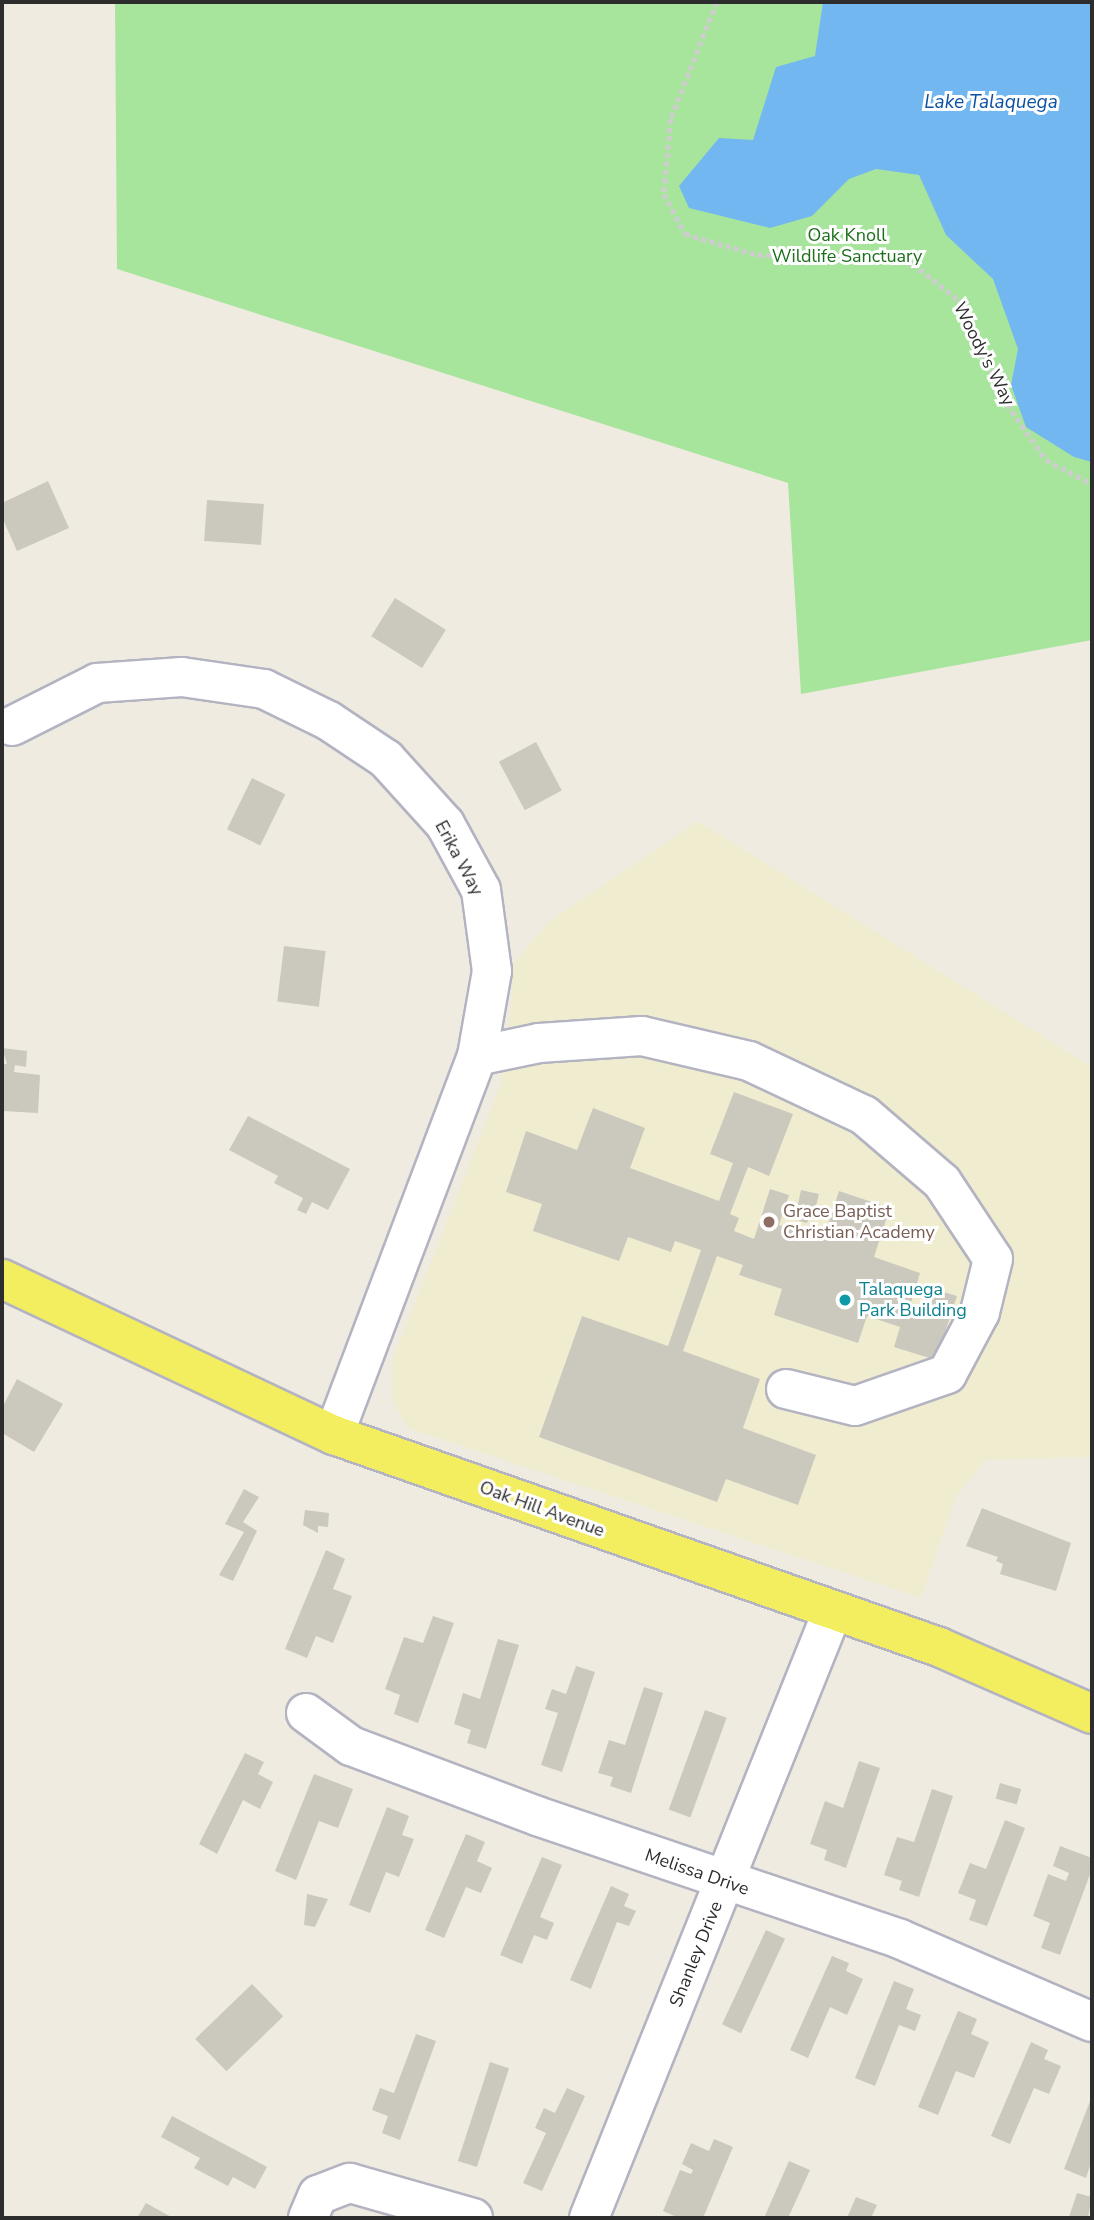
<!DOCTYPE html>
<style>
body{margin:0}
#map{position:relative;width:1094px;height:2220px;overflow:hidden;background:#efebe0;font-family:"Nunito Sans",sans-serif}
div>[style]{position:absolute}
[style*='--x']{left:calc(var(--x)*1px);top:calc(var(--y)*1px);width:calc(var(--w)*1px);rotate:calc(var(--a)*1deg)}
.education>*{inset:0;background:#f0ecd0}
.green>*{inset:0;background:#a7e59c}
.water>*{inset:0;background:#73b7f1}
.building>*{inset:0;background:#cbc9be;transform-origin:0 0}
.path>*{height:4.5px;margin-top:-2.25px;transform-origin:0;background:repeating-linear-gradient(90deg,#cdcdcd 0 5px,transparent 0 8.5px)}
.roads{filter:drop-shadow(2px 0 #b3b3c1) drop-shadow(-2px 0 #b3b3c1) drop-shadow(0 2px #b3b3c1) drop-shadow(0 -2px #b3b3c1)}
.minor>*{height:38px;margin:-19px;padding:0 19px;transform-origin:19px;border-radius:19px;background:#fff}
.major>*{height:38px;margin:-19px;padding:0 19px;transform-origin:19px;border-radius:19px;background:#f3ee60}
.dots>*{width:19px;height:19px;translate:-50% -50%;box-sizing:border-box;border:4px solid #fff;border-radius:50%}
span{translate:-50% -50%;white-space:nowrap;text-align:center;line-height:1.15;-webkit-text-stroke:6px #fff;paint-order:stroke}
.park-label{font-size:18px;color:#1b6e1a}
.street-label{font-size:18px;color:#2d2d2d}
.education-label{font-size:18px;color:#785e54}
.left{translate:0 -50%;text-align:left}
.culture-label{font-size:18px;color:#0d838f}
.water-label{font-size:19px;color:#0b51a3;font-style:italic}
.frame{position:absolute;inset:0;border:4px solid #2d2d2d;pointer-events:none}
</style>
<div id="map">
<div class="education">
<div style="clip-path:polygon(698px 821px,1092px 1067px,1092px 1457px,986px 1460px,956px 1496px,921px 1598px,408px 1428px,392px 1399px,392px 1362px,501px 1083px,513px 993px,511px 966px,549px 922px)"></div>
</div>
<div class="green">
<div style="clip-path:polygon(115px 2px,1092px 2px,1092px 640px,801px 694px,788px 483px,117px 269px)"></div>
</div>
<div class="water">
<div style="clip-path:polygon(823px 2px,1092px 2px,1092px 462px,1074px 457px,1026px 427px,1011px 385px,1018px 349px,993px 279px,946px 235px,919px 175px,876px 169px,849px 179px,812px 216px,770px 228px,689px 208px,679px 186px,719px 138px,753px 140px,776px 67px,815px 56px)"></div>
</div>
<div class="building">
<div style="clip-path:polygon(48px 481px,69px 528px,17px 551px,2px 517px,2px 503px)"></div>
<div style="left:207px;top:500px;width:57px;height:41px;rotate:4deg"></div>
<div style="left:395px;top:598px;width:60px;height:45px;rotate:32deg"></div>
<div style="left:536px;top:742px;width:55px;height:42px;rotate:62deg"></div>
<div style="left:252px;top:778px;width:37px;height:57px;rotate:26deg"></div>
<div style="left:284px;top:946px;width:42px;height:56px;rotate:7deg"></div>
<div style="clip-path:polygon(2px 1048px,27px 1051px,26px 1067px,15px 1065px,14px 1072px,40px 1075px,38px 1113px,2px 1111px,2px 1064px,7px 1064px)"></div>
<div style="clip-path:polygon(734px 1092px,793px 1114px,769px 1176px,748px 1167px,730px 1214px,739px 1218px,734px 1231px,754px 1239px,770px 1189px,789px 1195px,779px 1225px,823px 1239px,839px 1191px,890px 1208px,874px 1257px,920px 1273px,911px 1303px,923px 1307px,929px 1288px,957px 1296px,936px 1360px,894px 1347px,900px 1327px,867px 1316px,858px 1343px,774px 1315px,782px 1289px,739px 1275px,743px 1265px,717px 1256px,683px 1351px,760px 1379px,743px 1428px,816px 1455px,798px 1505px,726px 1479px,717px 1502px,539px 1437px,582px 1316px,668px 1346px,701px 1250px,675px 1241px,671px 1252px,628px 1237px,619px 1261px,533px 1231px,542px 1204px,506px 1192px,526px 1131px,577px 1150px,593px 1108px,645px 1128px,630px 1168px,719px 1201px,733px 1163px,710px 1154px)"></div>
<div style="clip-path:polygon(248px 1116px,350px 1169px,328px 1210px,312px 1202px,306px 1214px,297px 1210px,303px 1198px,274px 1183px,278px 1176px,229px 1150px)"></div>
<div style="clip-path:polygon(801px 1190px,819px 1194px,813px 1218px,809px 1217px,807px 1223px,799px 1221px,801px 1214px,796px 1213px)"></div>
<div style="clip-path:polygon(17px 1379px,63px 1404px,34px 1452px,2px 1433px,2px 1408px)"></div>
<div style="clip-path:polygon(244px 1489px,259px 1497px,243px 1522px,257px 1531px,233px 1581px,219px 1575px,244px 1532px,225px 1524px)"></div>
<div style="clip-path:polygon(982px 1508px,1071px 1543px,1056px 1591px,1000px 1574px,1003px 1564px,996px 1561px,998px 1557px,966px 1546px)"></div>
<div style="clip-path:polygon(305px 1510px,329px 1513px,328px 1527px,318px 1526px,318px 1533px,303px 1525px)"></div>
<div style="clip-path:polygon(326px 1550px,345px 1559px,333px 1589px,352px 1596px,333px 1643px,316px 1636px,307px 1658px,285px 1649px)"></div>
<div style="clip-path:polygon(433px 1616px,454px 1623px,418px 1723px,394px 1714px,400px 1695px,385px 1689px,404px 1637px,423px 1643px)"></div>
<div style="clip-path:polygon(498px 1639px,519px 1645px,486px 1749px,467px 1743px,471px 1730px,454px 1724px,463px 1693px,480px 1699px)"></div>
<div style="clip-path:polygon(576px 1666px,595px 1672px,562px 1772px,541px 1765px,558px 1713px,545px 1709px,552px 1689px,566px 1694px)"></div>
<div style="clip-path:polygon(644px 1687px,663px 1693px,631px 1793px,610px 1786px,613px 1777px,598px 1773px,609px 1740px,625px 1745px)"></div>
<div style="left:705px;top:1710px;width:23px;height:106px;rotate:20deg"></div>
<div style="clip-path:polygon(245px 1753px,264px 1762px,258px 1774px,273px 1782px,260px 1809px,243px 1800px,217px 1854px,199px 1844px)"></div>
<div style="clip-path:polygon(859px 1761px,880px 1768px,846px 1868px,824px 1860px,827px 1850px,810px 1844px,825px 1801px,843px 1808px)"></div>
<div style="clip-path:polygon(314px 1774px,353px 1789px,338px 1828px,319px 1821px,296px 1880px,275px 1871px)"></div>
<div style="left:1000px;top:1783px;width:22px;height:16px;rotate:16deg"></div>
<div style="clip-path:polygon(932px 1789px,953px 1796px,919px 1897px,899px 1890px,902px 1881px,884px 1875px,897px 1837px,914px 1842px)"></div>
<div style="clip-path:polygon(387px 1807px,409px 1816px,402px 1835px,414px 1839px,399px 1877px,386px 1872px,370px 1913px,349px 1905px)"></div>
<div style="clip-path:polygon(1005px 1820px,1025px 1828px,987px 1926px,969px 1920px,976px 1900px,958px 1893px,970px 1863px,986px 1869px)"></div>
<div style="clip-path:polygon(466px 1834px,485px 1842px,477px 1861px,492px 1868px,481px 1893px,466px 1887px,444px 1938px,425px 1930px)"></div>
<div style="clip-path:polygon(1060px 1846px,1092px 1858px,1092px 1869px,1060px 1955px,1041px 1948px,1050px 1923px,1033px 1916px,1048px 1874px,1066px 1881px,1069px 1873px,1053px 1866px)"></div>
<div style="clip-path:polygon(542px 1857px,562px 1865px,540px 1917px,554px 1923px,547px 1940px,534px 1935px,522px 1964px,500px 1955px)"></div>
<div style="clip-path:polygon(611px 1886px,629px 1894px,624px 1906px,636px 1911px,629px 1926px,617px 1922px,591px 1989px,570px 1980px)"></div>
<div style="clip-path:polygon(307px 1894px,328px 1899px,315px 1927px,304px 1925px)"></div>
<div style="left:766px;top:1930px;width:21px;height:104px;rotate:25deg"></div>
<div style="clip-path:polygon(832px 1956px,849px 1963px,846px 1971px,863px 1979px,847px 2015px,830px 2007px,808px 2058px,790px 2050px)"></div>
<div style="clip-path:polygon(894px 1981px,914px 1989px,906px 2009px,921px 2015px,915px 2031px,899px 2025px,875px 2086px,855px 2078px)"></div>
<div style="left:252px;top:1984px;width:45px;height:79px;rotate:46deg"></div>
<div style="clip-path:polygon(958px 2011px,977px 2019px,971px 2034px,989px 2042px,974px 2078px,956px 2071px,938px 2115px,918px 2107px)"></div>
<div style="clip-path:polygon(416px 2034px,436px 2041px,400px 2140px,382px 2133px,388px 2116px,372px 2110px,380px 2088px,394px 2093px)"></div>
<div style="clip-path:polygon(1031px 2042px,1048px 2050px,1044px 2059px,1061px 2066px,1049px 2094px,1034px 2088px,1010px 2144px,991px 2136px)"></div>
<div style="left:490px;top:2062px;width:20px;height:104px;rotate:18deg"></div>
<div style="clip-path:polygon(567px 2088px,585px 2096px,542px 2191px,523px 2183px,546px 2133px,535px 2128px,544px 2108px,555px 2113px)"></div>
<div style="clip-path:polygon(1092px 2096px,1092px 2160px,1086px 2178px,1064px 2169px)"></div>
<div style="clip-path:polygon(172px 2116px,267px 2167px,255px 2189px,233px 2177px,228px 2186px,194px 2168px,200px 2158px,161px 2137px)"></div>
<div style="clip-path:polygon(714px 2139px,733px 2147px,703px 2218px,679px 2218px,663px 2211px,680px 2170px,691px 2174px,693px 2170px,682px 2164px,691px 2143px,709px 2151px)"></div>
<div style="clip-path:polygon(789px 2161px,810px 2170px,788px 2218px,764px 2218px)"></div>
<div style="clip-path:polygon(1077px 2193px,1092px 2197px,1088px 2218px,1069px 2217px)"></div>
<div style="clip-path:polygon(856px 2197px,877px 2205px,871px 2218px,847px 2218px)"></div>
<div style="clip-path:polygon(146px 2203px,173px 2218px,137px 2218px)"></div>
</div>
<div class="path">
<div style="--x:717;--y:2;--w:126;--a:111.5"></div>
<div style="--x:671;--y:119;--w:75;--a:95.3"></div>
<div style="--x:664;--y:194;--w:45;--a:62.3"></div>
<div style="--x:685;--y:234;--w:76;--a:16"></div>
<div style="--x:758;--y:255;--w:117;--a:0.5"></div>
<div style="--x:875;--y:256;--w:39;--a:12"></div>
<div style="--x:913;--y:264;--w:58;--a:38"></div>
<div style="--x:959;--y:300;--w:115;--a:65.2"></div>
<div style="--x:1007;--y:404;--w:68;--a:55.1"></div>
<div style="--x:1046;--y:460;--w:52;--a:27.6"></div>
</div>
<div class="roads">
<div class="minor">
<div style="--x:12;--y:726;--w:95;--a:-26.8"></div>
<div style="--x:97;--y:683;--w:85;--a:-4"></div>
<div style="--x:182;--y:677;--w:83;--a:8.3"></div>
<div style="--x:264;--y:689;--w:72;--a:26.2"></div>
<div style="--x:329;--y:721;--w:69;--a:33.7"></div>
<div style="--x:386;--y:759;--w:88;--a:47.8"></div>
<div style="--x:445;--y:824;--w:75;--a:61.4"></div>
<div style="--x:481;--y:890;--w:82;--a:82.3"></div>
<div style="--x:492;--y:971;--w:86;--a:100"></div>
<div style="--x:477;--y:1056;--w:405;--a:110.7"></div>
<div style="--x:477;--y:1056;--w:63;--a:-11.8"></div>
<div style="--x:539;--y:1043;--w:103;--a:-3.9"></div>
<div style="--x:642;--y:1036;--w:110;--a:13.2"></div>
<div style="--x:749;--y:1061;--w:127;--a:25.2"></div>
<div style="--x:864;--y:1115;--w:103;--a:40.7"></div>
<div style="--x:942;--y:1182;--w:92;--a:56.5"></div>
<div style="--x:993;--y:1259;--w:55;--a:103.8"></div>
<div style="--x:980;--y:1312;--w:70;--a:118"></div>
<div style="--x:947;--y:1374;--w:97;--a:160.8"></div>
<div style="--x:855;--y:1406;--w:71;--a:-166.2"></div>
<div style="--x:306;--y:1713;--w:56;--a:36.3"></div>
<div style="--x:351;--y:1746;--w:199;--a:20.6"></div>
<div style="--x:537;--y:1816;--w:383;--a:18.7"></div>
<div style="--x:900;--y:1939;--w:209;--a:23.4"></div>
<div style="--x:308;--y:2218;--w:25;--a:-67"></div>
<div style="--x:318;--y:2195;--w:34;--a:-21"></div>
<div style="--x:350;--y:2183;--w:128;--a:15.9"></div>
<div style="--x:589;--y:2218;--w:655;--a:-68.13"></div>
</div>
<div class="major">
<div style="--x:2;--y:1279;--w:367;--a:25.2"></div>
<div style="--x:334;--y:1435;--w:641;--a:19.31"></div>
<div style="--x:939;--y:1647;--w:167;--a:23.6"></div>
</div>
</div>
<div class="dots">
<div style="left:769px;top:1222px;background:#8d6e63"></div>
<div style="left:845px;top:1300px;background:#0f9aa8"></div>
</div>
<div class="park-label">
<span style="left:847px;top:246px">Oak Knoll<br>Wildlife Sanctuary</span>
</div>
<div class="street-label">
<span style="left:984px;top:354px;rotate:63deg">Woody's Way</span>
<span style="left:459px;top:858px;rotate:62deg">Erika Way</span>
<span style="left:542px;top:1509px;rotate:20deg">Oak Hill Avenue</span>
<span style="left:697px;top:1872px;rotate:19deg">Melissa Drive</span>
<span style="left:696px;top:1954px;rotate:-68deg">Shanley Drive</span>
</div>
<div class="education-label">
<span class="left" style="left:783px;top:1222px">Grace Baptist<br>Christian Academy</span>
</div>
<div class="culture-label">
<span class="left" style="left:859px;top:1300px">Talaquega<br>Park Building</span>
</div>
<div class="water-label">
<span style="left:991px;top:103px">Lake Talaquega</span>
</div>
<div class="frame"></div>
</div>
